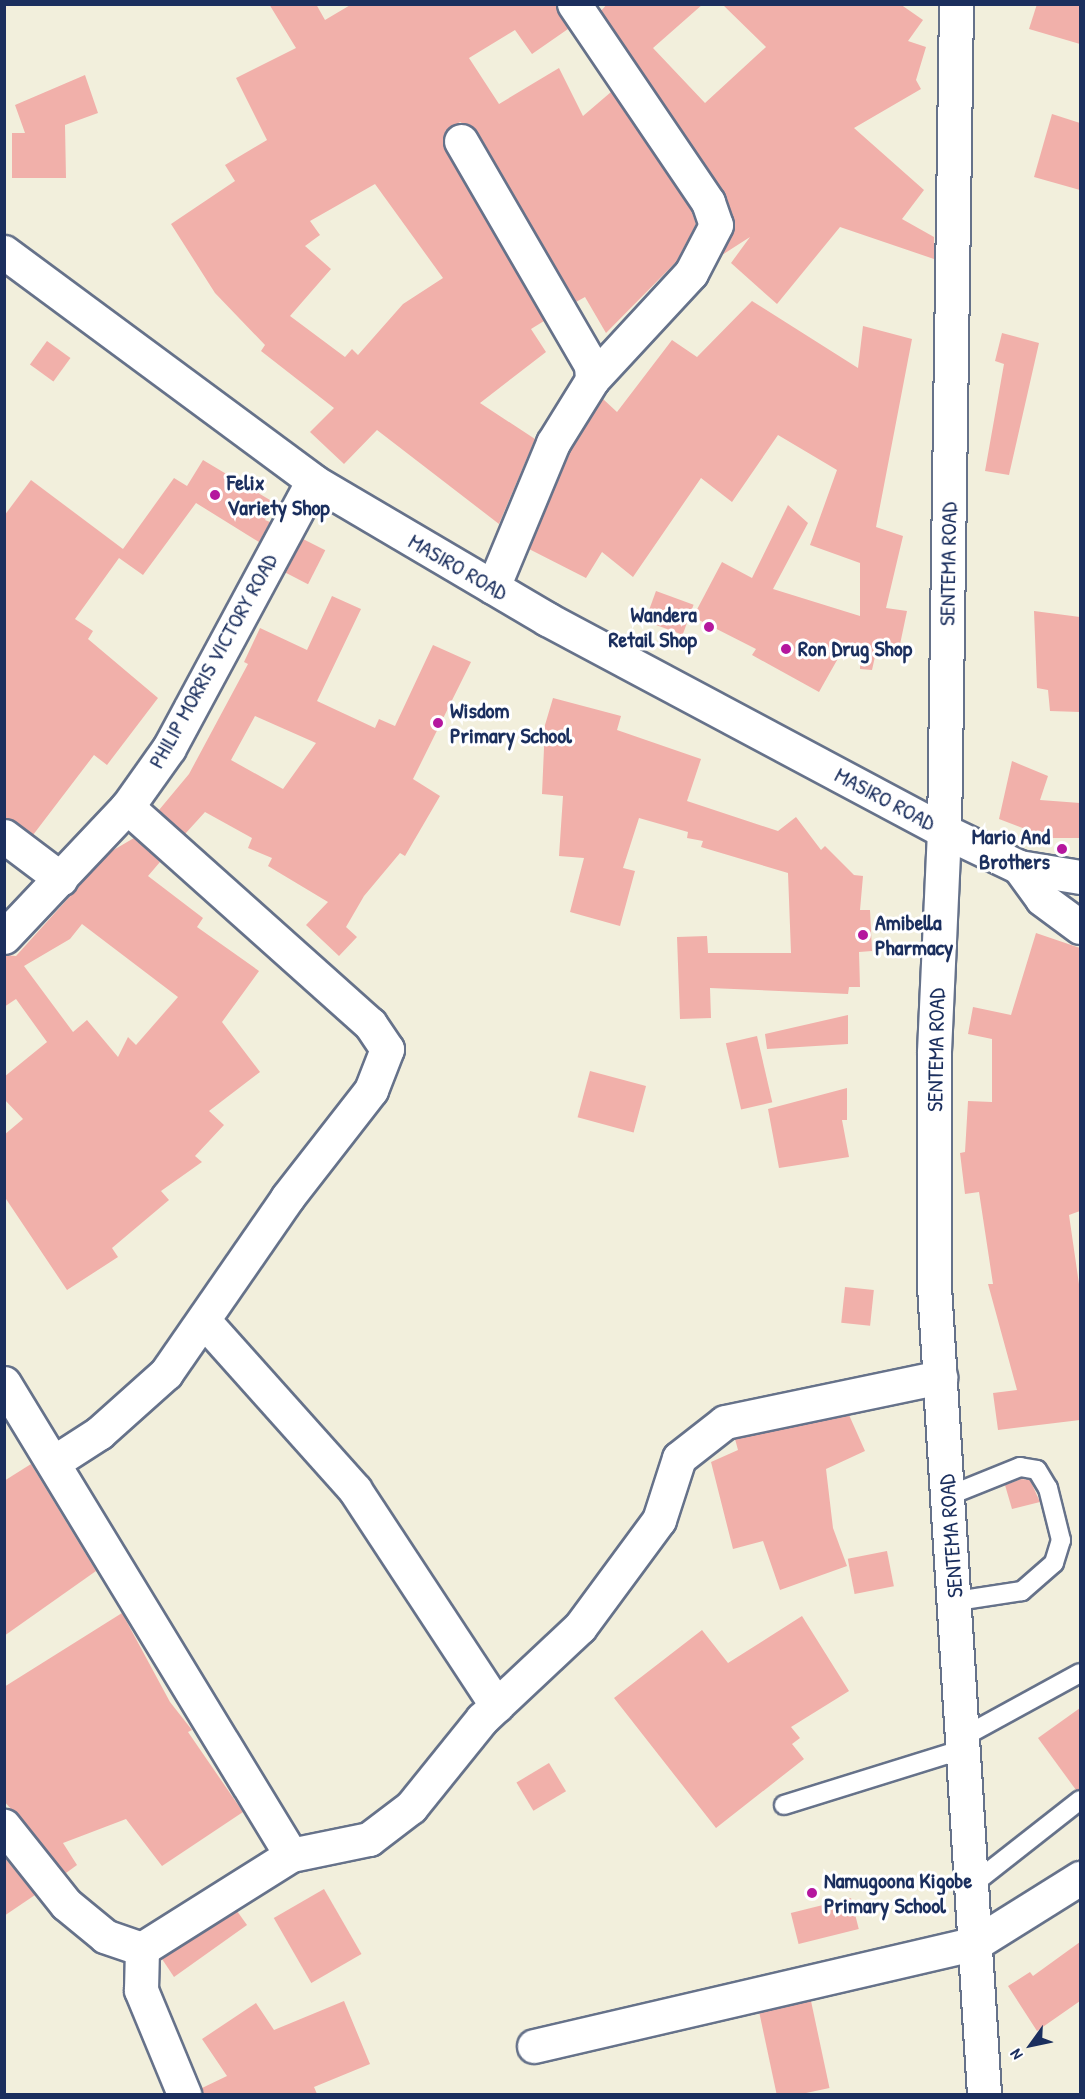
<!DOCTYPE html>
<style>
body{margin:0}
#map{position:relative;width:1085px;height:2099px;overflow:hidden;background:#f2efdc;font-family:"Patrick Hand",sans-serif}
div>[style]{position:absolute}
[style*='--x']{left:calc(var(--x)*1px);top:calc(var(--y)*1px);width:calc(var(--w)*1px);rotate:calc(var(--a)*1deg)}
.building>*{inset:0;background:#f1b0aa;transform-origin:0 0}
.roads{filter:drop-shadow(2px 0 #66728a) drop-shadow(-2px 0 #66728a) drop-shadow(0 2px #66728a) drop-shadow(0 -2px #66728a)}
.service>*{height:18px;margin:-9px;padding:0 9px;transform-origin:9px;border-radius:9px;background:#fff}
.minor>*{height:33px;margin:-16.5px;padding:0 16.5px;transform-origin:16.5px;border-radius:16.5px;background:#fff}
.tertiary>*{height:33px;margin:-16.5px;padding:0 16.5px;transform-origin:16.5px;border-radius:16.5px;background:#fff}
.secondary>*{height:33px;margin:-16.5px;padding:0 16.5px;transform-origin:16.5px;border-radius:16.5px;background:#fff}
.dots>*{width:16px;height:16px;translate:-50% -50%;box-sizing:border-box;border:3px solid #fff;border-radius:50%}
span{translate:-50% -50%;white-space:nowrap;text-align:center;line-height:1.15;-webkit-text-stroke:6px #fff;paint-order:stroke}
.poi-label{font-size:22px;color:#1b2f5e;font-weight:700}
.left{translate:0 -50%;text-align:left}
.right{translate:-100% -50%;text-align:right}
.street-label{font-size:22px;color:#1b2f5e}
.frame{position:absolute;inset:0;border:6px solid #1b2f5e;pointer-events:none}
.north{position:absolute;left:1001px;top:2015px;width:60px;height:60px;-webkit-text-stroke:4px #fff;paint-order:stroke;rotate:237deg;font-size:16px;font-weight:700;line-height:24px;text-align:center;color:#1b2f5e}
.north::after{content:'';display:block;margin:auto;width:21px;height:27px;background:#1b2f5e;clip-path:polygon(50% 0,100% 100%,50% 72%,0 100%)}
</style>
<div id="map">
<div class="building">
<div style="clip-path:polygon(evenodd,269px 4px,316px 4px,325px 20px,352px 4px,555px 4px,568px 29px,532px 54px,515px 30px,469px 58px,499px 104px,559px 68px,583px 116px,611px 92px,691px 210px,696px 224px,676px 262px,606px 333px,585px 297px,576px 302px,477px 131px,460px 122px,445px 131px,445px 150px,544px 321px,531px 329px,546px 352px,480px 403px,535px 439px,499px 524px,377px 430px,344px 464px,310px 432px,334px 408px,261px 351px,265px 345px,215px 293px,171px 224px,235px 181px,225px 165px,267px 140px,236px 78px,296px 48px,269px 4px,375px 184px,443px 278px,403px 304px,358px 355px,352px 349px,345px 357px,290px 316px,331px 269px,305px 246px,320px 235px,310px 221px,375px 184px)"></div>
<div style="clip-path:polygon(607px 4px,703px 4px,653px 48px,705px 103px,766px 47px,722px 4px,900px 4px,923px 20px,908px 41px,926px 47px,916px 80px,921px 89px,854px 128px,924px 190px,902px 219px,934px 237px,934px 259px,840px 227px,777px 304px,731px 263px,750px 237px,722px 255px,735px 227px,726px 196px,601px 11px)"></div>
<div style="clip-path:polygon(1037px 4px,1080px 4px,1080px 44px,1029px 29px)"></div>
<div style="clip-path:polygon(85px 75px,98px 113px,65px 125px,66px 178px,12px 178px,12px 133px,25px 133px,15px 105px)"></div>
<div style="clip-path:polygon(1052px 114px,1080px 123px,1080px 190px,1034px 177px)"></div>
<div style="clip-path:polygon(752px 301px,858px 368px,863px 326px,912px 339px,876px 527px,903px 536px,886px 608px,907px 611px,898px 654px,876px 652px,872px 670px,860px 669px,860px 651px,845px 646px,819px 692px,752px 655px,756px 649px,693px 617px,722px 562px,752px 578px,788px 505px,808px 523px,773px 589px,860px 616px,860px 563px,810px 545px,837px 470px,778px 435px,732px 502px,701px 478px,633px 577px,602px 552px,586px 578px,529px 549px,570px 452px,603px 399px,617px 412px,672px 340px,697px 357px)"></div>
<div style="clip-path:polygon(1002px 333px,1039px 343px,1009px 475px,985px 471px,1004px 364px,995px 361px)"></div>
<div style="left:47px;top:341px;width:29px;height:29px;rotate:36deg"></div>
<div style="clip-path:polygon(203px 460px,275px 503px,265px 520px,270px 522px,259px 542px,196px 503px,143px 575px,119px 558px,75px 619px,93px 631px,88px 639px,158px 698px,107px 765px,94px 755px,33px 835px,4px 818px,4px 516px,31px 480px,123px 549px,174px 478px,187px 486px)"></div>
<div style="left:303px;top:539px;width:25px;height:38px;rotate:27deg"></div>
<div style="left:656px;top:591px;width:40px;height:32px;rotate:20deg"></div>
<div style="clip-path:polygon(evenodd,332px 596px,361px 609px,317px 701px,375px 728px,379px 719px,395px 726px,433px 645px,471px 662px,413px 779px,440px 796px,405px 856px,400px 853px,364px 896px,346px 927px,357px 937px,339px 956px,306px 925px,328px 902px,268px 866px,272px 858px,248px 848px,252px 838px,205px 812px,185px 834px,159px 810px,189px 774px,248px 664px,244px 662px,260px 628px,307px 650px,332px 596px,255px 716px,316px 743px,283px 789px,231px 760px,255px 716px)"></div>
<div style="clip-path:polygon(1034px 611px,1080px 617px,1080px 712px,1050px 711px,1048px 690px,1037px 688px)"></div>
<div style="clip-path:polygon(553px 698px,621px 716px,617px 730px,701px 759px,687px 801px,778px 831px,796px 817px,821px 850px,825px 846px,854px 875px,863px 876px,860px 910px,870px 910px,872px 951px,859px 952px,860px 987px,849px 987px,848px 994px,710px 988px,711px 1018px,680px 1019px,677px 937px,707px 936px,708px 953px,791px 953px,788px 873px,701px 847px,703px 841px,687px 838px,688px 832px,639px 818px,623px 868px,635px 871px,620px 926px,570px 912px,584px 858px,559px 856px,563px 796px,542px 794px,545px 725px)"></div>
<div style="clip-path:polygon(1012px 761px,1048px 776px,1040px 800px,1080px 803px,1080px 838px,1049px 838px,999px 819px)"></div>
<div style="clip-path:polygon(evenodd,134px 838px,160px 862px,148px 876px,203px 918px,197px 927px,259px 971px,222px 1022px,260px 1072px,209px 1111px,224px 1125px,195px 1156px,202px 1162px,161px 1191px,169px 1200px,112px 1248px,118px 1257px,67px 1290px,4px 1196px,4px 1135px,23px 1119px,4px 1099px,4px 1077px,47px 1042px,16px 999px,4px 1007px,4px 955px,16px 956px,110px 852px,134px 838px,82px 924px,178px 997px,136px 1045px,128px 1037px,118px 1057px,87px 1020px,73px 1032px,24px 966px,70px 939px,82px 924px)"></div>
<div style="clip-path:polygon(1036px 933px,1080px 948px,1080px 1211px,1069px 1215px,1080px 1291px,1080px 1420px,998px 1430px,993px 1393px,1017px 1390px,988px 1284px,993px 1284px,979px 1192px,965px 1194px,960px 1153px,965px 1152px,968px 1101px,992px 1102px,992px 1039px,968px 1034px,973px 1007px,1011px 1015px)"></div>
<div style="clip-path:polygon(848px 1015px,848px 1044px,767px 1049px,765px 1034px)"></div>
<div style="left:757px;top:1036px;width:68px;height:32px;rotate:77deg"></div>
<div style="left:590px;top:1071px;width:58px;height:48px;rotate:15deg"></div>
<div style="clip-path:polygon(847px 1088px,847px 1120px,842px 1120px,849px 1157px,779px 1168px,768px 1109px)"></div>
<div style="left:845px;top:1287px;width:29px;height:36px;rotate:6deg"></div>
<div style="clip-path:polygon(849px 1415px,865px 1451px,826px 1469px,833px 1528px,847px 1566px,780px 1590px,763px 1541px,733px 1549px,711px 1462px,738px 1450px,735px 1439px)"></div>
<div style="clip-path:polygon(31px 1464px,96px 1571px,4px 1636px,4px 1481px)"></div>
<div style="clip-path:polygon(1021px 1479px,1030px 1480px,1040px 1502px,1012px 1509px,1005px 1485px)"></div>
<div style="left:887px;top:1551px;width:36px;height:40px;rotate:79deg"></div>
<div style="clip-path:polygon(122px 1613px,170px 1702px,192px 1730px,188px 1732px,243px 1812px,162px 1866px,126px 1819px,63px 1843px,77px 1865px,66px 1873px,4px 1801px,4px 1687px)"></div>
<div style="clip-path:polygon(802px 1616px,849px 1691px,791px 1727px,800px 1738px,792px 1744px,804px 1759px,716px 1828px,614px 1698px,702px 1630px,728px 1663px)"></div>
<div style="clip-path:polygon(1080px 1708px,1080px 1789px,1076px 1790px,1038px 1738px)"></div>
<div style="left:549px;top:1763px;width:33px;height:38px;rotate:59deg"></div>
<div style="clip-path:polygon(4px 1857px,35px 1895px,4px 1916px)"></div>
<div style="left:324px;top:1889px;width:75px;height:58px;rotate:60deg"></div>
<div style="left:851px;top:1898px;width:32px;height:62px;rotate:76deg"></div>
<div style="clip-path:polygon(237px 1911px,247px 1925px,174px 1977px,162px 1959px)"></div>
<div style="clip-path:polygon(1080px 1942px,1080px 2001px,1037px 2031px,1008px 1986px,1030px 1972px,1033px 1976px)"></div>
<div style="clip-path:polygon(344px 2001px,370px 2064px,314px 2087px,317px 2094px,202px 2094px,202px 2088px,227px 2076px,202px 2039px,256px 2003px,274px 2030px)"></div>
<div style="left:811px;top:2001px;width:89px;height:53px;rotate:78deg"></div>
</div>
<div class="roads">
<div class="service">
<div style="--x:948;--y:1496;--w:78;--a:-21.9"></div>
<div style="--x:1020;--y:1467;--w:17;--a:10"></div>
<div style="--x:1037;--y:1470;--w:21;--a:59"></div>
<div style="--x:1048;--y:1488;--w:54;--a:76"></div>
<div style="--x:1061;--y:1540;--w:24;--a:107"></div>
<div style="--x:1054;--y:1563;--w:43;--a:138.8"></div>
<div style="--x:1022;--y:1591;--w:66;--a:171.3"></div>
<div style="--x:963;--y:1737;--w:133;--a:-28.7"></div>
<div style="--x:784;--y:1805;--w:189;--a:-17.3"></div>
<div style="--x:973;--y:1884;--w:136;--a:-38.1"></div>
</div>
<div class="minor">
<div style="--x:574;--y:4;--w:239;--a:55.9"></div>
<div style="--x:708;--y:202;--w:24;--a:71"></div>
<div style="--x:716;--y:225;--w:54;--a:117.5"></div>
<div style="--x:691;--y:273;--w:146;--a:132.8"></div>
<div style="--x:461;--y:141;--w:259;--a:59.9"></div>
<div style="--x:591;--y:365;--w:15;--a:86"></div>
<div style="--x:592;--y:380;--w:74;--a:121.8"></div>
<div style="--x:553;--y:443;--w:156;--a:112.6"></div>
<div style="--x:4;--y:836;--w:71;--a:37"></div>
<div style="--x:1019;--y:867;--w:39;--a:54"></div>
<div style="--x:1042;--y:899;--w:47;--a:36.4"></div>
<div style="--x:4;--y:937;--w:179;--a:-46.6"></div>
<div style="--x:127;--y:807;--w:72;--a:-54.6"></div>
<div style="--x:169;--y:748;--w:303;--a:-61.7"></div>
<div style="--x:205;--y:1322;--w:225;--a:48.2"></div>
<div style="--x:355;--y:1490;--w:258;--a:56.7"></div>
<div style="--x:4;--y:1383;--w:552;--a:58.7"></div>
<div style="--x:291;--y:1855;--w:176;--a:147.8"></div>
<div style="--x:142;--y:1949;--w:39;--a:-161"></div>
<div style="--x:105;--y:1936;--w:50;--a:-140.6"></div>
<div style="--x:66;--y:1904;--w:100;--a:-128.5"></div>
<div style="--x:54;--y:1462;--w:54;--a:-32.8"></div>
<div style="--x:99;--y:1433;--w:90;--a:-41.8"></div>
<div style="--x:166;--y:1373;--w:213;--a:-55.3"></div>
<div style="--x:287;--y:1198;--w:137;--a:-52.1"></div>
<div style="--x:371;--y:1090;--w:44;--a:-68.7"></div>
<div style="--x:387;--y:1049;--w:30;--a:-124"></div>
<div style="--x:370;--y:1024;--w:326;--a:-138.2"></div>
<div style="--x:291;--y:1855;--w:80;--a:-11.6"></div>
<div style="--x:369;--y:1839;--w:53;--a:-37.3"></div>
<div style="--x:411;--y:1807;--w:113;--a:-51.1"></div>
<div style="--x:482;--y:1719;--w:134;--a:-43.2"></div>
<div style="--x:580;--y:1627;--w:133;--a:-53.6"></div>
<div style="--x:659;--y:1520;--w:65;--a:-72.1"></div>
<div style="--x:679;--y:1458;--w:58;--a:-38"></div>
<div style="--x:725;--y:1422;--w:220;--a:-11.8"></div>
<div style="--x:142;--y:1949;--w:41;--a:91.4"></div>
<div style="--x:141;--y:1990;--w:113;--a:67.5"></div>
<div style="--x:534;--y:2046;--w:454;--a:-13.1"></div>
<div style="--x:976;--y:1943;--w:123;--a:-32"></div>
</div>
<div class="tertiary">
<div style="--x:944;--y:831;--w:83;--a:25.6"></div>
<div style="--x:1019;--y:867;--w:62;--a:9.3"></div>
</div>
<div class="secondary">
<div style="--x:956;--y:4;--w:827;--a:90.83"></div>
<div style="--x:944;--y:831;--w:222;--a:92.6"></div>
<div style="--x:934;--y:1053;--w:233;--a:90"></div>
<div style="--x:934;--y:1286;--w:810;--a:86.46"></div>
<div style="--x:4;--y:252;--w:385;--a:36.5"></div>
<div style="--x:313;--y:481;--w:272;--a:30.5"></div>
<div style="--x:547;--y:619;--w:450;--a:28.1"></div>
</div>
</div>
<div class="dots">
<div style="left:215px;top:495px;background:#b5179e"></div>
<div style="left:709px;top:627px;background:#b5179e"></div>
<div style="left:786px;top:649px;background:#b5179e"></div>
<div style="left:438px;top:723px;background:#b5179e"></div>
<div style="left:1062px;top:849px;background:#b5179e"></div>
<div style="left:863px;top:935px;background:#b5179e"></div>
<div style="left:812px;top:1893px;background:#b5179e"></div>
</div>
<div class="poi-label">
<span class="left" style="left:227px;top:495px">Felix<br>Variety Shop</span>
<span class="right" style="left:697px;top:627px">Wandera<br>Retail Shop</span>
<span class="left" style="left:798px;top:649px">Ron Drug Shop</span>
<span class="left" style="left:450px;top:723px">Wisdom<br>Primary School</span>
<span class="right" style="left:1050px;top:849px">Mario And<br>Brothers</span>
<span class="left" style="left:875px;top:935px">Amibella<br>Pharmacy</span>
<span class="left" style="left:824px;top:1893px">Namugoona Kigobe<br>Primary School</span>
</div>
<div class="street-label">
<span style="left:948px;top:564px;rotate:-89deg">SENTEMA ROAD</span>
<span style="left:458px;top:567px;rotate:30deg">MASIRO ROAD</span>
<span style="left:213px;top:661px;rotate:-61deg">PHILIP MORRIS VICTORY ROAD</span>
<span style="left:885px;top:799px;rotate:28deg">MASIRO ROAD</span>
<span style="left:936px;top:1050px;rotate:-89deg">SENTEMA ROAD</span>
<span style="left:951px;top:1536px;rotate:-94deg">SENTEMA ROAD</span>
</div>
<div class="frame"></div>
<div class="north">N</div>
</div>
